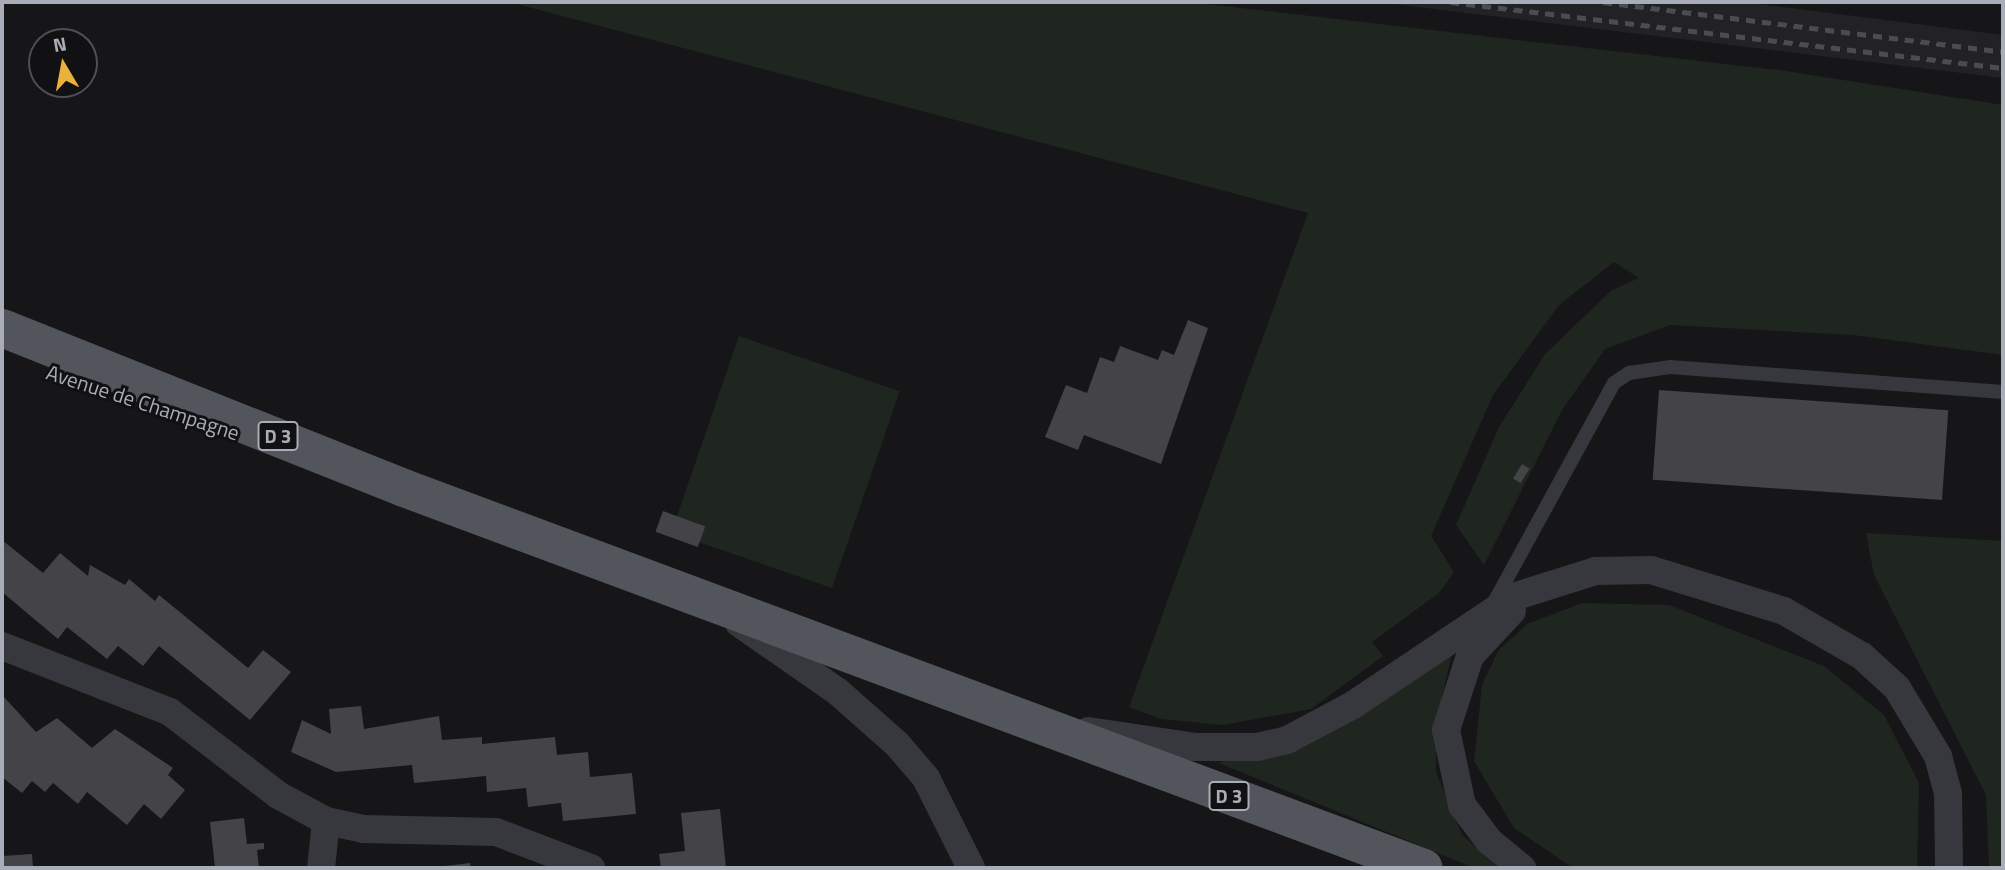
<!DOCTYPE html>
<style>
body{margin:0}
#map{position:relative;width:2005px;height:870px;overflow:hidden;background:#161618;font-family:"Titillium Web",sans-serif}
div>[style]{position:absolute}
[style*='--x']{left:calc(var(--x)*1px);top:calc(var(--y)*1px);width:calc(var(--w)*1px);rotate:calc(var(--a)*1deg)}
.built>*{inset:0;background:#222225}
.green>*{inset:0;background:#1e261f;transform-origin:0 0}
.building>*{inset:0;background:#434348;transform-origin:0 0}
.service>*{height:14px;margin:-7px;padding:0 7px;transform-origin:7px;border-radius:7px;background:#37383d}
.minor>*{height:28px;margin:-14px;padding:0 14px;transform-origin:14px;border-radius:14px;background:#37383d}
.primary>*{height:38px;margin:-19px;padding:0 19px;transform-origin:19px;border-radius:19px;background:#53555c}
.rail>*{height:5px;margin-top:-2.5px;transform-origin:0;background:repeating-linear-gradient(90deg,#4a4c52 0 9px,transparent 0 16px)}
span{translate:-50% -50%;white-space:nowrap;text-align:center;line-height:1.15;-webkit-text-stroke:6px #111113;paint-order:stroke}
.shield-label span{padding:2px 5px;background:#111113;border:2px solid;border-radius:5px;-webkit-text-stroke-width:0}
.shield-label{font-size:19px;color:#a9adb7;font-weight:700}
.street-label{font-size:21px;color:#a9adb7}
.frame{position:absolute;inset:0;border:4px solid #a9adb7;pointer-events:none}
.north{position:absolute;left:28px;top:28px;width:70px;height:70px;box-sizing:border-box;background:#111113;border:2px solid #4e4f55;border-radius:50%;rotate:350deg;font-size:19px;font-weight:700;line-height:28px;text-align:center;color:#a9adb7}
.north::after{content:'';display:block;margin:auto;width:24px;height:32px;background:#eab13c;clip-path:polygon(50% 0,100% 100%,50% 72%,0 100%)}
</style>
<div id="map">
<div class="built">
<div style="clip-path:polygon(1376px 2px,1744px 2px,2003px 35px,2003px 78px)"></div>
</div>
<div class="green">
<div style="clip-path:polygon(509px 2px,1189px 2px,1786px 71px,2003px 105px,2003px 355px,1853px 335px,1670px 325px,1605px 349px,1562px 410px,1484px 565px,1456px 525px,1499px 427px,1545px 354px,1612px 290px,1639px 278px,1614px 262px,1559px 305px,1493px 395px,1431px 536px,1454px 572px,1439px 593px,1372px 642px,1383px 656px,1311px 709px,1223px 725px,1161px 719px,1129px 707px,1308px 213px)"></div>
<div style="left:739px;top:336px;width:170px;height:208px;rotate:19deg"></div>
<div style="clip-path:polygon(1866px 533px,2003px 541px,2003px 868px,1989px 868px,1986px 795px,1874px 575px)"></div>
<div style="clip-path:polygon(1582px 603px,1669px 605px,1824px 666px,1884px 715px,1919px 783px,1917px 868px,1573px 868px,1514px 828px,1474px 761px,1482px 685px,1498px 651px,1527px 624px)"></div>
<div style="clip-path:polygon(1453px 650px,1436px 721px,1436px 772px,1462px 835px,1499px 868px,1474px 868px,1219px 763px)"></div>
</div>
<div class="building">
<div style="clip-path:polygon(1188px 320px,1208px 328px,1161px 464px,1084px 435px,1078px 450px,1045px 437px,1066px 385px,1087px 393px,1100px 357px,1114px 362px,1120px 346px,1158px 360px,1162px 350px,1174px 355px)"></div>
<div style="left:1659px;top:390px;width:290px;height:90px;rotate:4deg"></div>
<div style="left:1522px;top:464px;width:9px;height:17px;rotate:32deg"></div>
<div style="left:663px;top:511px;width:45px;height:22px;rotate:20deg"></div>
<div style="clip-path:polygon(2px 540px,43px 573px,60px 553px,88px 576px,90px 565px,125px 585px,129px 579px,155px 601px,159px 595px,248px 668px,263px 650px,291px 672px,250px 720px,159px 646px,143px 666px,118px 646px,107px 659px,67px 627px,58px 639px,2px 592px)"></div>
<div style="clip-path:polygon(4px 697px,36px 732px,57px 718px,92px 748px,115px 729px,173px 768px,168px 775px,185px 790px,161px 819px,144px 804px,127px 825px,87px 792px,78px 804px,53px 783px,45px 792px,32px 781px,22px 793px,2px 777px)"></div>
<div style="clip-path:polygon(361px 706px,364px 729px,439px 716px,442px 740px,482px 737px,482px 744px,555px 737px,557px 755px,588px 752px,590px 777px,632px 773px,636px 814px,563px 821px,561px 803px,528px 807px,526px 788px,487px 792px,486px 776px,414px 783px,412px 765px,336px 772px,291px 752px,302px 720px,331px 734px,329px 709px)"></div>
<div style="clip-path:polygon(720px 809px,726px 868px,661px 868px,659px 854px,685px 851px,681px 813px)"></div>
<div style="clip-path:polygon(244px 818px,247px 844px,264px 843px,264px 849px,257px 850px,259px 868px,215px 868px,210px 822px)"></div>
<div style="clip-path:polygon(32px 854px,33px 868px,2px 868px,2px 856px)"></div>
<div style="clip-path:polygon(470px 863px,471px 868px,437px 868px,436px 867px)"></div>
</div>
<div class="service">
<div style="--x:1493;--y:604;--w:252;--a:-61.3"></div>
<div style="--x:1614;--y:383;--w:18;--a:-34"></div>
<div style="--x:1629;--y:373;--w:41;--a:-8.3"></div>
<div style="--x:1670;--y:367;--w:334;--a:4.3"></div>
</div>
<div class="minor">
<div style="--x:1512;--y:611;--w:62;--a:133"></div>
<div style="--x:1470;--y:656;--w:78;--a:108"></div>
<div style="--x:1446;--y:730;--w:77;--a:78"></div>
<div style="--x:1462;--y:805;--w:45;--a:53.1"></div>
<div style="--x:1489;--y:841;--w:43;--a:39.3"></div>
<div style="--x:739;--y:623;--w:119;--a:34.8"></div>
<div style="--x:837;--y:691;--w:80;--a:41.5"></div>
<div style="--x:897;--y:744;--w:45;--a:49.5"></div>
<div style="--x:926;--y:778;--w:101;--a:63.4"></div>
<div style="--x:2;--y:646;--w:180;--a:21.4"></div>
<div style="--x:170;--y:712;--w:136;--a:37.5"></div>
<div style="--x:278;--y:795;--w:55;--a:28.4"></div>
<div style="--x:326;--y:821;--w:38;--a:12"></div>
<div style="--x:363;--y:829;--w:133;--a:1.3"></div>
<div style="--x:496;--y:832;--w:102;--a:20.8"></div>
<div style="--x:1088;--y:731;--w:108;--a:8.5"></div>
<div style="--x:1195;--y:747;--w:62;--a:0"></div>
<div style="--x:1257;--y:747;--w:31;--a:-13"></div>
<div style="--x:1287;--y:740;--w:75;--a:-27.9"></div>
<div style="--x:1353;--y:705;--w:196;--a:-33.8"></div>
<div style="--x:1516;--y:596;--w:84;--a:-17.4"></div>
<div style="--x:1596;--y:571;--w:55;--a:-1"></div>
<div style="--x:1651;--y:570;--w:139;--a:17.1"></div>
<div style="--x:1784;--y:611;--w:90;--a:30"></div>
<div style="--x:1862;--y:656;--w:47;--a:42.4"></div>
<div style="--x:1897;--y:688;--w:79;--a:58.9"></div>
<div style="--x:1938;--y:756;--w:38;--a:75"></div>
<div style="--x:1948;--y:793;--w:75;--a:89.2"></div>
<div style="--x:321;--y:868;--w:47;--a:-83.9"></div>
</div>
<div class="primary">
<div style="--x:2;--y:328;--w:433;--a:21.7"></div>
<div style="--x:404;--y:488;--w:1088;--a:20.43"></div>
</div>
<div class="rail">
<div style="--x:1450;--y:2;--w:557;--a:6.81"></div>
<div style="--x:1603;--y:2;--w:403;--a:7.1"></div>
</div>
<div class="shield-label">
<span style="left:278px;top:436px">D 3</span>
<span style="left:1229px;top:796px">D 3</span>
</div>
<div class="street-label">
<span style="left:143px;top:402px;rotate:18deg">Avenue de Champagne</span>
</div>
<div class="frame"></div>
<div class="north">N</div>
</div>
